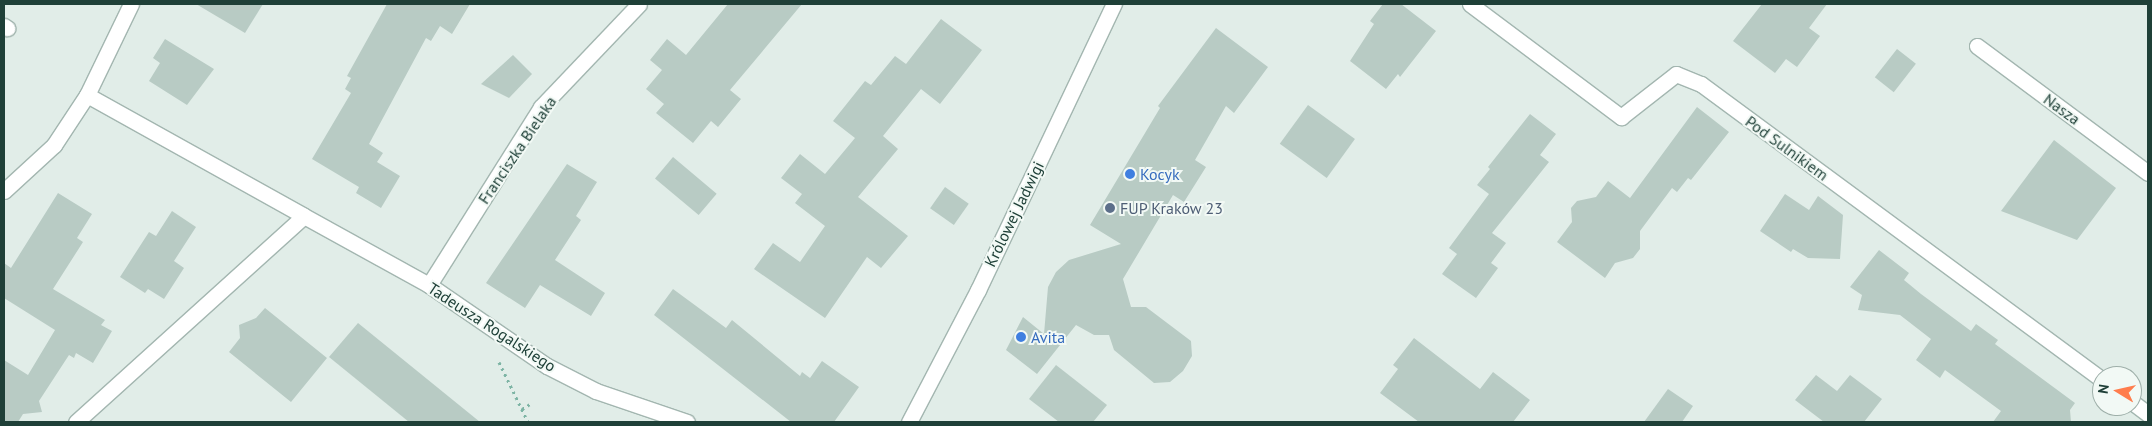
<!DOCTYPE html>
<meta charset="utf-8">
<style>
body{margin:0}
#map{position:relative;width:2152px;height:426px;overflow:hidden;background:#e1ede8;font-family:"PT Sans",sans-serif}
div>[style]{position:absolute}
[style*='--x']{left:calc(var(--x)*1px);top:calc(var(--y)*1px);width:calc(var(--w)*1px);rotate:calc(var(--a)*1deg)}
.building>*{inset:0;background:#b8cbc4;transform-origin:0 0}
.path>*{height:3px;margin-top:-1.5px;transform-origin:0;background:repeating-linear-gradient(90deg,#7db4a4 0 2.5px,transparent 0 6.5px)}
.roads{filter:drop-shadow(1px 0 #a3b6b0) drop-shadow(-1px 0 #a3b6b0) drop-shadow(0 1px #a3b6b0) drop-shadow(0 -1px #a3b6b0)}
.minor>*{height:15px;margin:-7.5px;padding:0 7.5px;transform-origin:7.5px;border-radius:7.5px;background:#fff}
.dots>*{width:14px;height:14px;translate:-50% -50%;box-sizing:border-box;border:2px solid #f2f9f5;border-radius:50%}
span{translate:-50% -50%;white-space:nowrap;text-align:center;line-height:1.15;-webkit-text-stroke:4px #f2f9f5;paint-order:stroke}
.street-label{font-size:16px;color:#1f4038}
.shop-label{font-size:16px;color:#366cbe}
.left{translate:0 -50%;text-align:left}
.service-label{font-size:16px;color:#4e5e75}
.frame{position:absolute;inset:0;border:5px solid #1f4038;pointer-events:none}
.north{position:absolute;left:2092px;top:366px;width:50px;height:50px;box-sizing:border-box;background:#f2f9f5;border:1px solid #9eafa9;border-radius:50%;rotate:279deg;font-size:14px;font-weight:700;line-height:20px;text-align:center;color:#1f4038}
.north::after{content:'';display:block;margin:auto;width:18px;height:22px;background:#ff7d4d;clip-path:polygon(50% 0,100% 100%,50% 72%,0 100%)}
</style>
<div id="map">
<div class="building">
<div style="clip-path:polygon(196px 4px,263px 4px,245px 33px)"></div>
<div style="clip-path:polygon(387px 4px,470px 4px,452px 34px,440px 26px,431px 41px,426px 38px,369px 144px,383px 153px,377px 162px,400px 176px,381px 208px,356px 193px,359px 187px,312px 159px,351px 93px,345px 89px,351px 78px,347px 76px)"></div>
<div style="clip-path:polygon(728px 4px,802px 4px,730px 90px,741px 99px,718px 127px,711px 121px,693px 143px,656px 113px,664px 104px,646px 89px,662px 70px,650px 60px,667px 39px,686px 55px)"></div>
<div style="clip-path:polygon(1383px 4px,1401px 4px,1436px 31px,1400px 77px,1398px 74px,1386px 89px,1350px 61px,1374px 24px,1370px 21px)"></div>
<div style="clip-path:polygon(1762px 4px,1827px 4px,1809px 28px,1820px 36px,1797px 67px,1786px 59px,1775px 73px,1733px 41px)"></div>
<div style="clip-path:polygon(941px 19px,982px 50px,940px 104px,921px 89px,883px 136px,898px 149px,858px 197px,908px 236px,881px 268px,867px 257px,825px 318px,754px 269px,773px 243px,800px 262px,825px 226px,795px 203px,802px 194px,781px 178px,800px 154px,825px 174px,855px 138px,833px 121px,865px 81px,871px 85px,895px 56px,906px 64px)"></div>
<div style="clip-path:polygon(1216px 28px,1268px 67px,1234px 113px,1226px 106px,1195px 160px,1206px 167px,1184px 202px,1173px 195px,1123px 279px,1131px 307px,1146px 307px,1191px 341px,1192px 356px,1183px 371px,1170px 382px,1154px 383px,1114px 350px,1109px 335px,1094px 335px,1076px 325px,1037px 374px,1006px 350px,1023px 317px,1044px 334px,1048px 287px,1056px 272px,1069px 260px,1121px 244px,1090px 225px,1160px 108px,1158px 106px)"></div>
<div style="clip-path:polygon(165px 39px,214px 69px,187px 105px,149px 81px,160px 63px,153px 58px)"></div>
<div style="left:1897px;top:49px;width:24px;height:36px;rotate:38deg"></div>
<div style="clip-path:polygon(513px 55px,532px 74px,509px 98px,481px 84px)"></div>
<div style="left:1308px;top:105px;width:58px;height:48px;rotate:36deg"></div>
<div style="clip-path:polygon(1697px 107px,1729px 132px,1691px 180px,1688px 178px,1677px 192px,1672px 188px,1640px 231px,1640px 249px,1633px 258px,1615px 263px,1605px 278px,1557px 242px,1572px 222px,1571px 208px,1577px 201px,1596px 197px,1608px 181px,1630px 198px)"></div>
<div style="clip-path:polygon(1530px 114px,1556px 134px,1540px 155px,1549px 162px,1492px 233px,1506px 243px,1491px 263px,1498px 268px,1476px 298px,1442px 274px,1457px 254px,1449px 248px,1489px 194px,1477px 185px,1490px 169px,1488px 167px)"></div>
<div style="clip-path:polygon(2054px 140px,2116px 188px,2077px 240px,2001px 211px)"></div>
<div style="left:673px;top:157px;width:57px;height:28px;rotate:40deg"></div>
<div style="clip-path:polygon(567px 164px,597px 182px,576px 216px,581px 220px,555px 260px,605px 293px,591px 316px,540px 285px,525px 308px,486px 283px)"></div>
<div style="left:945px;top:187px;width:29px;height:26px;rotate:35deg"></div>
<div style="clip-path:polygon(58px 193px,92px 214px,77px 238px,83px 242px,53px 289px,105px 320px,101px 325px,112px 331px,93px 363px,76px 353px,74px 358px,69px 355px,39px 401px,42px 412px,23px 414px,18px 422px,4px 422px,4px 360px,28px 375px,55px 330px,4px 298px,4px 263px,11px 268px)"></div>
<div style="clip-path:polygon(1785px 194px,1809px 210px,1818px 196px,1843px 215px,1840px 259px,1808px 258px,1793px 249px,1791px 252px,1760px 231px)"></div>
<div style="clip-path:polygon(172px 211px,196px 227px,174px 261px,184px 268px,164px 299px,148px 289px,145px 293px,120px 277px,149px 232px,156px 236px)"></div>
<div style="clip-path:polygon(1879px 250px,1909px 273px,1904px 280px,1921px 294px,1971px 331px,1976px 324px,1998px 340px,1995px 344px,2075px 403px,2070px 410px,2071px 422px,1993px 422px,2001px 411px,1945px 370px,1940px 378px,1916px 360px,1931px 339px,1900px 315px,1858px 310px,1862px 295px,1850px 287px)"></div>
<div style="clip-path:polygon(673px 289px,726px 328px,732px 320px,800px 376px,802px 372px,810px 378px,822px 361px,859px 387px,834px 422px,791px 422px,654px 315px)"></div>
<div style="clip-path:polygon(265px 308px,327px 358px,291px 402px,229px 352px,240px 338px,239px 325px,256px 318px)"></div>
<div style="clip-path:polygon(358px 323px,480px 422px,409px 422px,329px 357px)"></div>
<div style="clip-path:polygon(1414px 338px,1480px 389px,1493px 372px,1530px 400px,1513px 422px,1419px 422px,1380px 393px,1398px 369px,1393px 365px)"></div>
<div style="clip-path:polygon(1056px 365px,1107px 405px,1093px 422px,1059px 422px,1029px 399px)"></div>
<div style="clip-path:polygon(1816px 375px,1837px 391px,1850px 375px,1882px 399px,1864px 422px,1824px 422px,1795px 400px)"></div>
<div style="clip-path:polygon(1668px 389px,1693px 406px,1682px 422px,1644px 422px)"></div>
</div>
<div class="path">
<div style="--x:499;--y:362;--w:67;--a:64.2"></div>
<div style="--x:522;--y:409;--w:9;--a:-32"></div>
</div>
<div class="roads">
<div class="minor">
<div style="--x:1470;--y:4;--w:189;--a:36.8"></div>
<div style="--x:1621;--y:117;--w:70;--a:-38"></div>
<div style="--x:1676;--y:74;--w:27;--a:22"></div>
<div style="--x:1701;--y:84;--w:498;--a:36.4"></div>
<div style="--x:4;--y:26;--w:4;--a:34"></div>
<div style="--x:1977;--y:46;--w:213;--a:36.6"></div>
<div style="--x:87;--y:95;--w:248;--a:29.1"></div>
<div style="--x:4;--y:191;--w:68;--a:-42.6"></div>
<div style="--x:54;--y:145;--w:60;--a:-56.6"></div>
<div style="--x:87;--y:95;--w:101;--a:-64.2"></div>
<div style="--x:429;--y:285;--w:210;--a:-57.8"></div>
<div style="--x:541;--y:107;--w:142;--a:-46.4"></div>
<div style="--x:2132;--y:402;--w:20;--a:37"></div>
<div style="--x:76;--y:422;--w:307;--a:-42.1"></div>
<div style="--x:304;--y:216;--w:143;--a:28.9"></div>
<div style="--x:429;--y:285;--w:143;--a:34.5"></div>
<div style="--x:547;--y:366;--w:55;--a:27"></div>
<div style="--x:596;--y:391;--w:96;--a:18.8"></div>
<div style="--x:909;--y:422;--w:149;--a:-62.4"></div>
<div style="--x:978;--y:290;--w:317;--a:-64.6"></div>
</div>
</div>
<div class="dots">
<div style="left:1130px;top:174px;background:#3f7fe0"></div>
<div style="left:1110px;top:208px;background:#5c6f8a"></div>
<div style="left:1021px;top:337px;background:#3f7fe0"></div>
</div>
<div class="street-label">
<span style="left:2062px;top:109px;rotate:36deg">Nasza</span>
<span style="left:1787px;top:148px;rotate:36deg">Pod Sulnikiem</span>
<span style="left:517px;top:150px;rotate:-56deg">Franciszka Bielaka</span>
<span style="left:1014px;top:214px;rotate:-64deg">Królowej Jadwigi</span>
<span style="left:492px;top:327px;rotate:33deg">Tadeusza Rogalskiego</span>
</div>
<div class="shop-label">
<span class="left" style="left:1140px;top:174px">Kocyk</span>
<span class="left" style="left:1031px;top:337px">Avita</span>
</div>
<div class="service-label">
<span class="left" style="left:1120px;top:208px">FUP Kraków 23</span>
</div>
<div class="frame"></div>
<div class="north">N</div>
</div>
